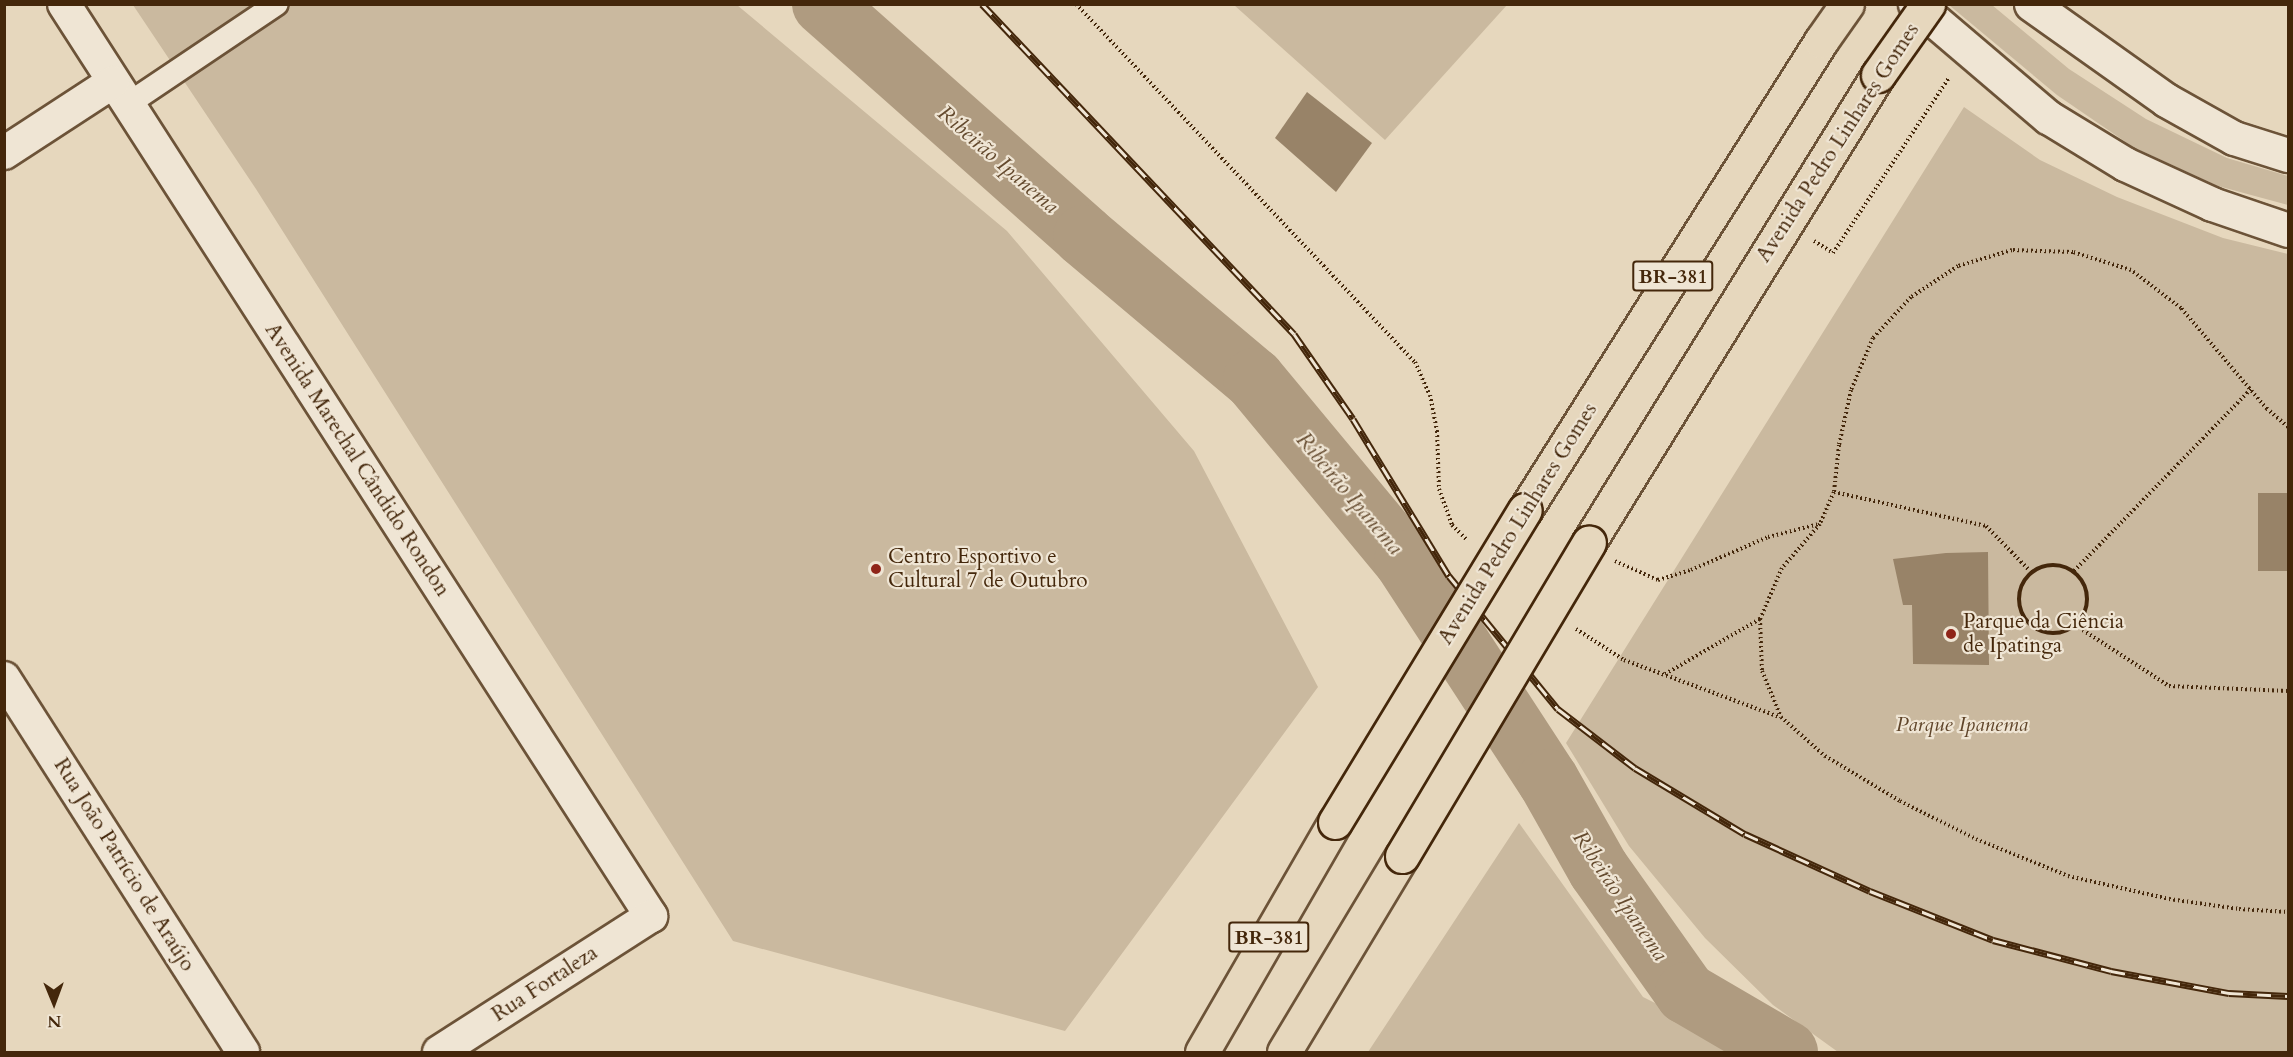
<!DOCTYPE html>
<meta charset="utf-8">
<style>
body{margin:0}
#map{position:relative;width:2293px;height:1057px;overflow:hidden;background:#e6d7bd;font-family:Cardo,serif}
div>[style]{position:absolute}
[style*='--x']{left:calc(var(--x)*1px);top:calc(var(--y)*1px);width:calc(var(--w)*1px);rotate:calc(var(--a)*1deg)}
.green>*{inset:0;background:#cab99f}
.river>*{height:62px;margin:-31px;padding:0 31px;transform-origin:31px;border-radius:31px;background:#af9b80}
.building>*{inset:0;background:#988368;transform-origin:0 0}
.path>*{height:4px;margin-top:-2px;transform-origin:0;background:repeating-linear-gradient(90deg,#44270b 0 1.5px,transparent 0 4.5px)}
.path>.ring{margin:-2px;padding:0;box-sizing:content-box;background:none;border:4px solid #44270b;border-radius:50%}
.roads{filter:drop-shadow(2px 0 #6c5338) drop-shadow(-2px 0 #6c5338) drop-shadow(0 2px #6c5338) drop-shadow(0 -2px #6c5338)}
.pedestrian>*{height:22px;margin:-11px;padding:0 11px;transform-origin:11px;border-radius:11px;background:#efe5d4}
.minor>*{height:32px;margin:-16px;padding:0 16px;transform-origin:16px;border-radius:16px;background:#efe5d4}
.secondary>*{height:33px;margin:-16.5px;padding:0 16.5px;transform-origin:16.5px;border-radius:16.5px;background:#efe5d4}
.trunk>*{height:33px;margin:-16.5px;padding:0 16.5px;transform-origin:16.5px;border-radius:16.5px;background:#e6d7bd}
.rail>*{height:7px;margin-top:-3.5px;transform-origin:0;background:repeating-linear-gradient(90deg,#efe5d4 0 14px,#44270b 0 28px);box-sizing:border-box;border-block:2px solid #44270b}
.bridges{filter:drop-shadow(2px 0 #44270b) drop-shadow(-2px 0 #44270b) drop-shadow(0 2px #44270b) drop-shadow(0 -2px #44270b)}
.trunk-bridge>*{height:33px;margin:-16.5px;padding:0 16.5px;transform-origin:16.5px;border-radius:16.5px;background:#e6d7bd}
.dots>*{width:16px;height:16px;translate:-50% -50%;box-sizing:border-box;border:3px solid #efe5d4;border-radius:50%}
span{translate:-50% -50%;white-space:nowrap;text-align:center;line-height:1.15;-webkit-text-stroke:4.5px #efe5d4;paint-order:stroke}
.shield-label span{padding:2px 4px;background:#efe5d4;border:2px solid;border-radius:4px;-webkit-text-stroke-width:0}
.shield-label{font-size:20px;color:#44270b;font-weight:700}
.street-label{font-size:21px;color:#44270b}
.poi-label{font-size:21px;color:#44270b}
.left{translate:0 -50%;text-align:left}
.park-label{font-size:21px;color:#5f4429;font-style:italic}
.water-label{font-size:22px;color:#644a2e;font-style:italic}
.frame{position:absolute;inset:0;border:6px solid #44270b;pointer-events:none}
.north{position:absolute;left:24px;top:973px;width:60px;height:60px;-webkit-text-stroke:4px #efe5d4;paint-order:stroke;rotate:179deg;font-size:16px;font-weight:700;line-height:24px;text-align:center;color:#44270b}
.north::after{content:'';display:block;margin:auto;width:21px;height:27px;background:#44270b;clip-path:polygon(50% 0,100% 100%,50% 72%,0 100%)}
</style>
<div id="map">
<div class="green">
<div style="clip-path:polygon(133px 5px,737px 5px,1007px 231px,1194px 451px,1318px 687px,1065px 1031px,733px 941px,256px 189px)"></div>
<div style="clip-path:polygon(1234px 5px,1507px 5px,1385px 140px)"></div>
<div style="clip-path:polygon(1949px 5px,1992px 5px,2069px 69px,2146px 119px,2227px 158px,2288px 176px,2288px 205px,2218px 186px,2133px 147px,2057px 95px)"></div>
<div style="clip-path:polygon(1964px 107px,2040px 160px,2117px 197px,2223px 238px,2288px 254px,2288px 1052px,1838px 1052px,1773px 1005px,1705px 938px,1629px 846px,1566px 743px)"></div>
<div style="clip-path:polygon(1519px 823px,1643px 997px,1753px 1052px,1368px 1052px)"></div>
</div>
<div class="river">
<div style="--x:823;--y:4;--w:349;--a:41.6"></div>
<div style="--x:1084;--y:236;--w:222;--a:40.1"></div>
<div style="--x:1254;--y:379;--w:236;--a:50.3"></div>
<div style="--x:1405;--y:561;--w:262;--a:56.9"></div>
<div style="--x:1548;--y:780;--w:103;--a:60.5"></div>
<div style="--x:1599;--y:870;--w:151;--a:54.7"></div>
<div style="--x:1686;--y:993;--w:117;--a:30.3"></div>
</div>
<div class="building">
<div style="clip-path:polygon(1307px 92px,1372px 143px,1336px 192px,1275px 138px)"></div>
<div style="left:2288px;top:493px;width:78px;height:30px;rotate:90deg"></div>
<div style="clip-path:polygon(1988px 552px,1989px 665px,1913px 664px,1912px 605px,1903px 605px,1893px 559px,1946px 553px)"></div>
</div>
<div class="path">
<div style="--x:1076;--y:4;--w:493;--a:46.6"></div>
<div style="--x:1415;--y:362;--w:36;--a:66"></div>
<div style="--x:1430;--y:395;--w:37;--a:79"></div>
<div style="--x:1437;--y:431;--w:58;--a:88"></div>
<div style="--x:1439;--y:489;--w:38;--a:70"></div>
<div style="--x:1452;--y:525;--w:20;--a:45"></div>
<div style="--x:1814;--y:241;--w:22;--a:32"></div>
<div style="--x:1833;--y:253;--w:210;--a:-56.5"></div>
<div style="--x:2288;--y:427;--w:28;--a:-139"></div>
<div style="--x:2267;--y:409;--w:133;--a:-130.4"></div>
<div style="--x:2181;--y:308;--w:63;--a:-142.8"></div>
<div style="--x:2131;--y:270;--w:61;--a:-162.8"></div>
<div style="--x:2073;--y:252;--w:61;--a:-178.1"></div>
<div style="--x:2012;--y:250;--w:56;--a:163.5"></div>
<div style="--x:1958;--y:266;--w:56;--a:146.6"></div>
<div style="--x:1911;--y:297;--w:56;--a:132.8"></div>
<div style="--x:1873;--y:338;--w:56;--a:112.9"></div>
<div style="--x:1851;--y:390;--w:56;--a:102.3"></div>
<div style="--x:1839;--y:445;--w:47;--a:96.1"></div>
<div style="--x:1834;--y:492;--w:35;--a:114"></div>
<div style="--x:1820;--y:524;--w:58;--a:130.8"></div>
<div style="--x:1782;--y:568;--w:56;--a:113.3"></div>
<div style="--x:1760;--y:619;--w:52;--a:87.8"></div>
<div style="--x:1762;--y:671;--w:50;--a:67.6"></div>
<div style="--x:1781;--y:717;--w:59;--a:41.6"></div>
<div style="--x:1825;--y:756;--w:87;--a:31"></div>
<div style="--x:1900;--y:801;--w:85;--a:26.6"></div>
<div style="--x:1976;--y:839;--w:99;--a:21.9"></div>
<div style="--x:2068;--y:876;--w:104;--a:12.8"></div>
<div style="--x:2169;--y:899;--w:71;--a:8.1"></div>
<div style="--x:2239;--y:909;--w:49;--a:3.5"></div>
<div style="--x:1834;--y:492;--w:156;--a:12.6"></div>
<div style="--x:1986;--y:526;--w:64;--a:45.6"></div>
<div style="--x:1615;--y:561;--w:47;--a:23.8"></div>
<div style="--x:1658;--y:580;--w:34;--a:-17"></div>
<div style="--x:1691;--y:570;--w:84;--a:-23.2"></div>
<div style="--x:1768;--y:537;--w:53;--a:-14.3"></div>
<div class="ring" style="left:2019px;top:565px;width:64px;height:64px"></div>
<div style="--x:2074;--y:571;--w:254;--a:-45.8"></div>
<div style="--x:2075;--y:625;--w:112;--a:33"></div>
<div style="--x:2169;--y:686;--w:119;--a:2.4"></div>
<div style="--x:1576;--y:629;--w:57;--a:32.9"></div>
<div style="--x:1624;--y:660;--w:166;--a:20.1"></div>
<div style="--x:1665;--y:674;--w:110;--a:-30.1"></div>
</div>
<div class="roads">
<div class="pedestrian">
<div style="--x:128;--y:104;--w:179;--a:-33.9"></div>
</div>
<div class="minor">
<div style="--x:64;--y:4;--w:1085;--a:57.23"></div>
<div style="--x:651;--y:916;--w:252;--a:147.3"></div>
<div style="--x:4;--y:153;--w:130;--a:-33.1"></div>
<div style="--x:4;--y:678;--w:444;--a:57.4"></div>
</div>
<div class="secondary">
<div style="--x:1915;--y:4;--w:175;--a:40.4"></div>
<div style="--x:2048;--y:117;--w:90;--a:31.4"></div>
<div style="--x:2125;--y:164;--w:96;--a:24.7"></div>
<div style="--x:2212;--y:204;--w:80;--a:18.9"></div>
<div style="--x:2031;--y:4;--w:166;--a:35.4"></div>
<div style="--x:2166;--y:100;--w:78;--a:29.2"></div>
<div style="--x:2234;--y:138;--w:57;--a:17.5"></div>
</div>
<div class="trunk">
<div style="--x:1525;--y:510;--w:555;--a:-57.74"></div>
<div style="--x:1821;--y:41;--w:45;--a:-54.9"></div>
<div style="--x:1589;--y:542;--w:549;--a:-58.25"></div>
<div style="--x:1202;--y:1052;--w:266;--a:-60"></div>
<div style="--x:1284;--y:1052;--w:229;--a:-59"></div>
</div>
</div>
<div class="rail">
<div style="--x:982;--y:4;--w:454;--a:46.6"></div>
<div style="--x:1294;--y:334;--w:103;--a:55.2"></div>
<div style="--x:1353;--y:419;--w:184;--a:58.6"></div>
<div style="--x:1449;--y:576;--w:172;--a:50.7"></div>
<div style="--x:1558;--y:709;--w:97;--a:37.5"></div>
<div style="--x:1635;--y:768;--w:128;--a:31"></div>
<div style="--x:1745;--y:834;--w:137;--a:24.5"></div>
<div style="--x:1870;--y:891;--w:132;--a:21.7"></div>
<div style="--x:1993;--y:940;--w:122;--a:14.7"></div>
<div style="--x:2111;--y:971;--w:120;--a:10.6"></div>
<div style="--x:2229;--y:993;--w:59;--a:2.9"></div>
</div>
<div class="bridges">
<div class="trunk-bridge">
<div style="--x:1878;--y:75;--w:87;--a:-54.8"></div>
<div style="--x:1335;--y:822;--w:365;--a:-58.7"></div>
<div style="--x:1402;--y:856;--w:365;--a:-59.2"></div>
</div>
</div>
<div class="dots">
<div style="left:876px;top:569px;background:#8f2418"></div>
<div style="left:1951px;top:634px;background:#8f2418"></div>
</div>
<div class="shield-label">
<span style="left:1673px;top:276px">BR-381</span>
<span style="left:1269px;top:937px">BR-381</span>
</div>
<div class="street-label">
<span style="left:1838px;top:143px;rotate:-57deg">Avenida Pedro Linhares Gomes</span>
<span style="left:357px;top:460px;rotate:57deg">Avenida Marechal Cândido Rondon</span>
<span style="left:1518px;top:524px;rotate:-58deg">Avenida Pedro Linhares Gomes</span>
<span style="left:124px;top:865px;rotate:58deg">Rua João Patrício de Araújo</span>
<span style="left:545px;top:984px;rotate:-33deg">Rua Fortaleza</span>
</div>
<div class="poi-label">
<span class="left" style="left:888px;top:569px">Centro Esportivo e<br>Cultural 7 de Outubro</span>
<span class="left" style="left:1963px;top:634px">Parque da Ciência<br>de Ipatinga</span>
</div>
<div class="park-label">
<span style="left:1962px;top:725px">Parque Ipanema</span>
</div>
<div class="water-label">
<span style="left:998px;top:160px;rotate:41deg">Ribeirão Ipanema</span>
<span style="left:1349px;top:494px;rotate:50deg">Ribeirão Ipanema</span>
<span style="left:1620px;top:896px;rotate:56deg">Ribeirão Ipanema</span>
</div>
<div class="frame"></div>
<div class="north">N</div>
</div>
